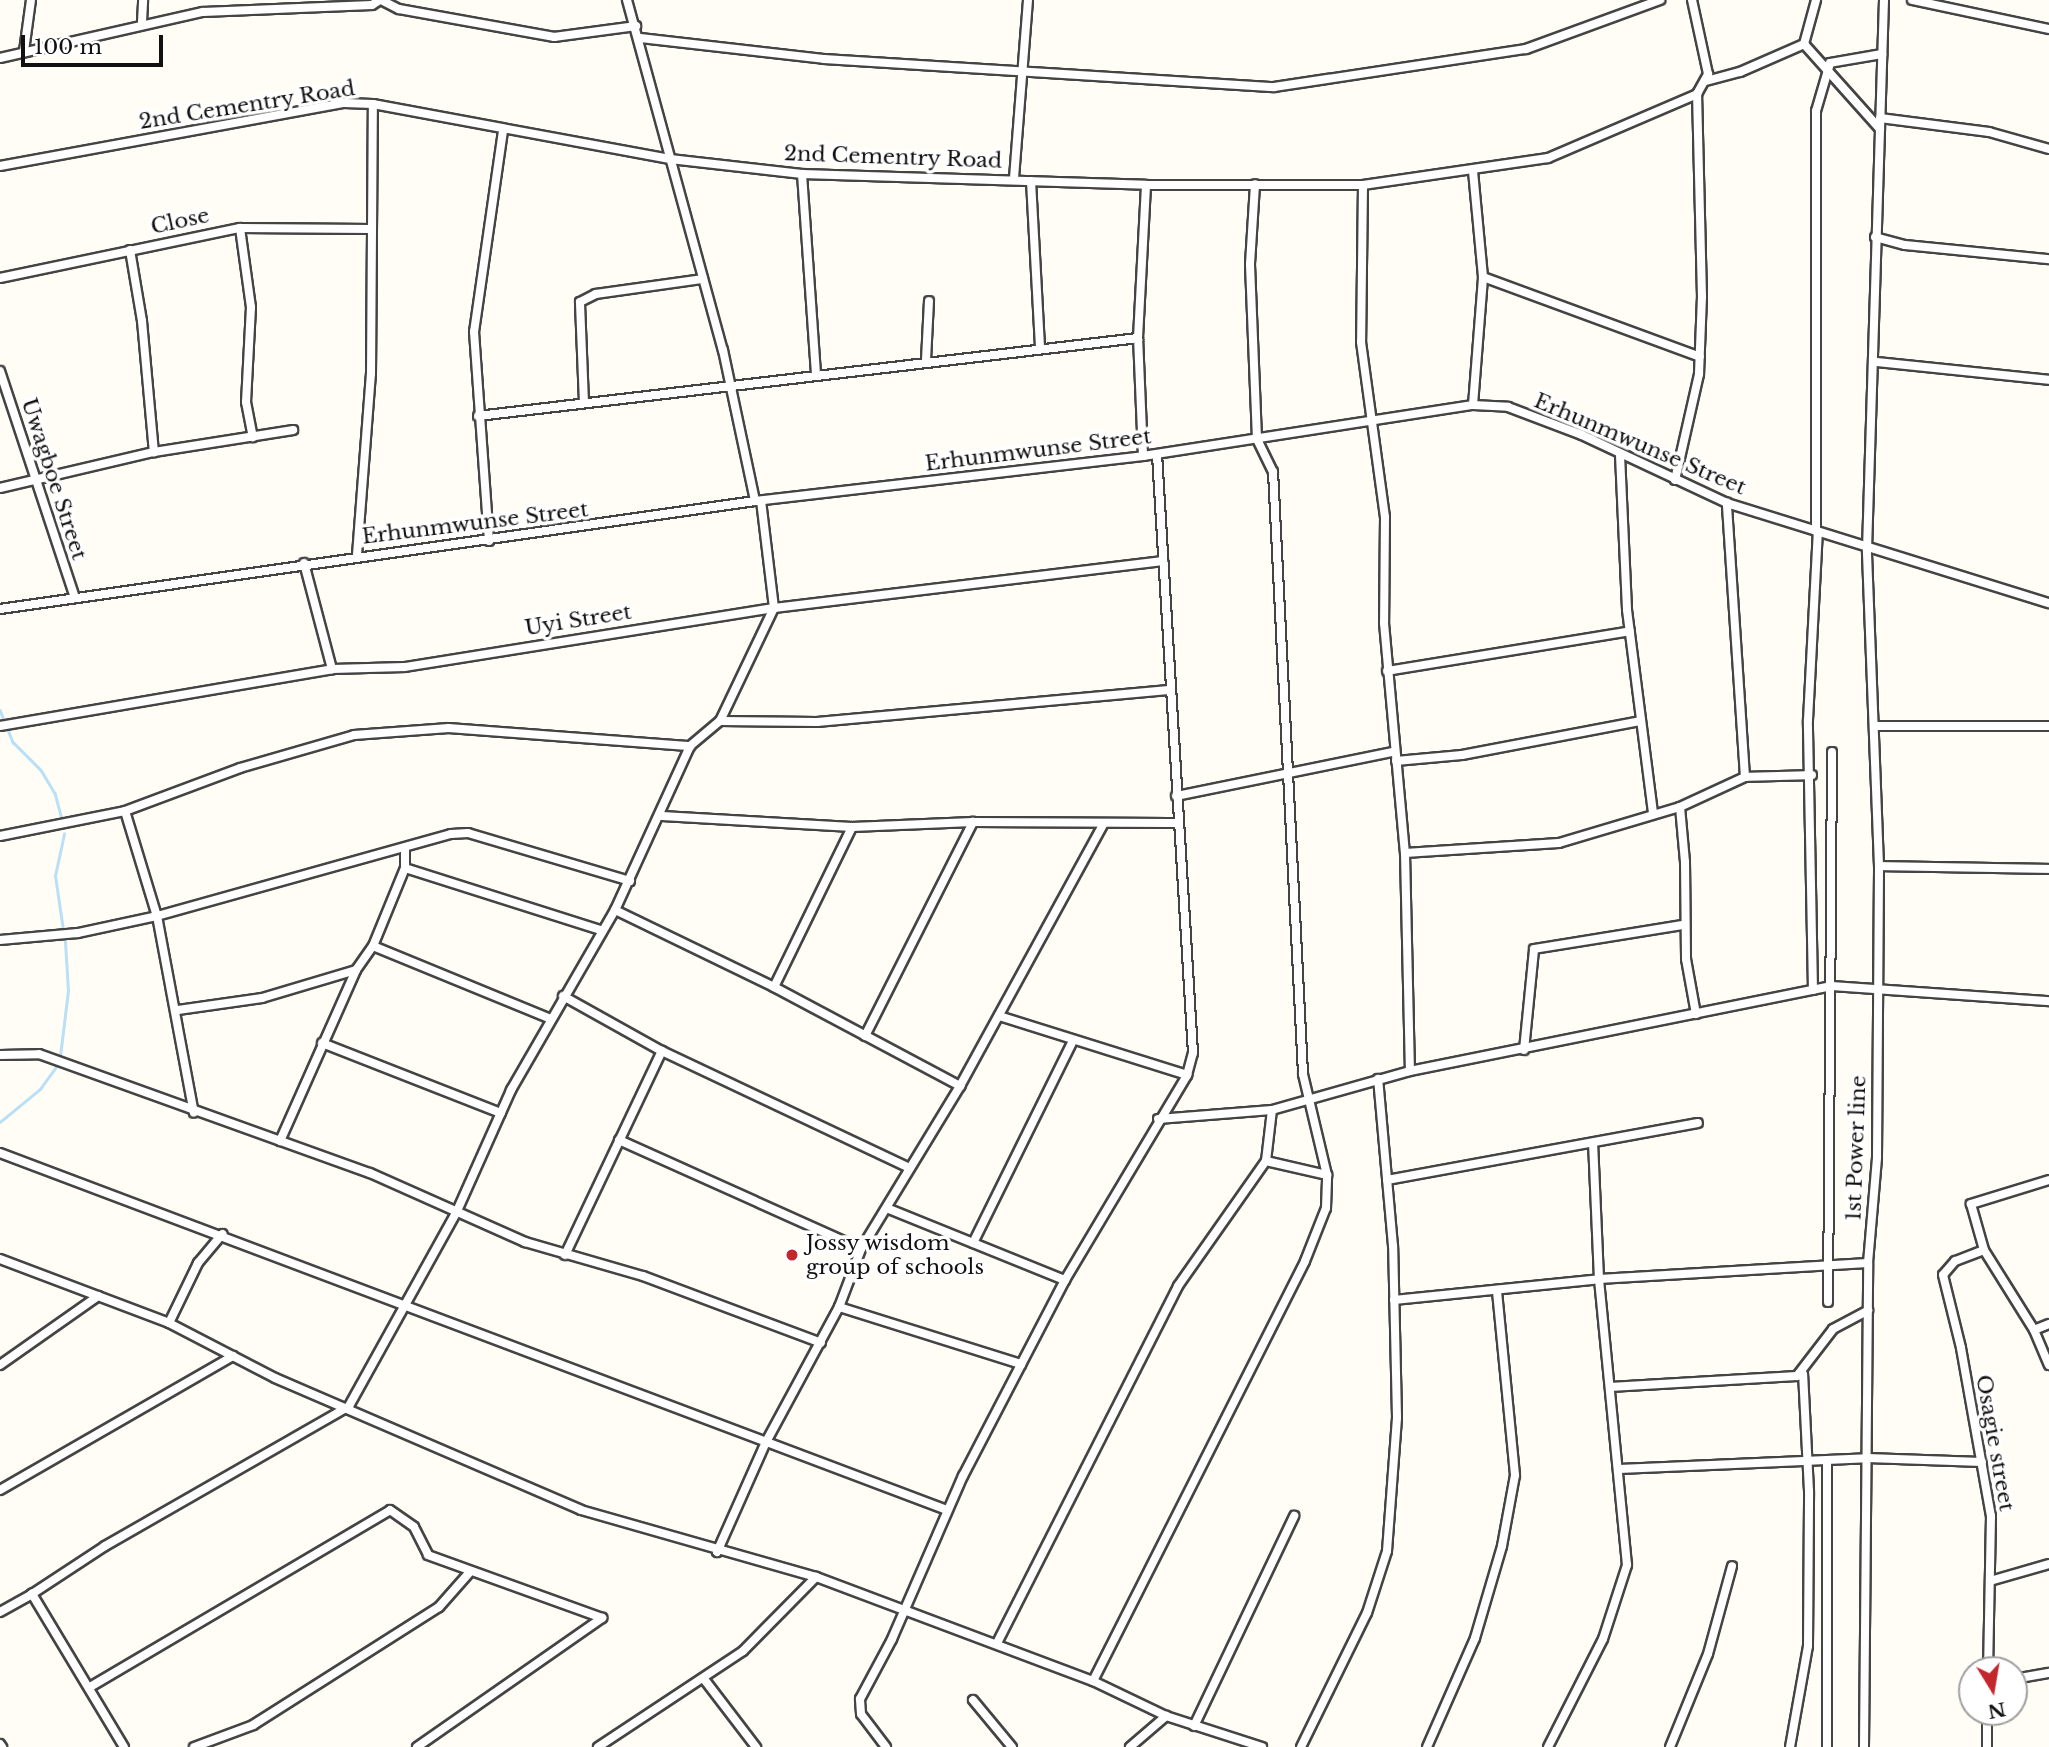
<!DOCTYPE html>
<style>
body{margin:0}
#map{position:relative;width:2049px;height:1747px;overflow:hidden;background:#fffdf5;font-family:"Libre Baskerville",serif}
div>[style]{position:absolute}
[style*='--x']{left:calc(var(--x)*1px);top:calc(var(--y)*1px);width:calc(var(--w)*1px);rotate:calc(var(--a)*1deg)}
.stream>*{height:2.5px;margin:-1.25px;padding:0 1.25px;transform-origin:1.25px;border-radius:1.25px;background:#b9e0f7}
.roads{filter:drop-shadow(2px 0 #444) drop-shadow(-2px 0 #444) drop-shadow(0 2px #444) drop-shadow(0 -2px #444)}
.street>*{height:8px;margin:-4px;padding:0 4px;transform-origin:4px;border-radius:4px;background:#fff}
.dots>*{width:19px;height:19px;translate:-50% -50%;box-sizing:border-box;border:4px solid #fff;border-radius:50%}
span{translate:-50% -50%;white-space:nowrap;text-align:center;line-height:1.15;-webkit-text-stroke:7px #fff;paint-order:stroke}
.street-label{font-size:21px;color:#111}
.poi-label{font-size:21px;color:#111}
.left{translate:0 -50%;text-align:left}
.north{position:absolute;left:1958px;top:1656px;width:70px;height:70px;box-sizing:border-box;background:#fff;border:2px solid #a0a0a0;border-radius:50%;rotate:169deg;font-size:19px;font-weight:700;line-height:28px;text-align:center;color:#111}
.north::after{content:'';display:block;margin:auto;width:24px;height:32px;background:#c4262e;clip-path:polygon(50% 0,100% 100%,50% 72%,0 100%)}
.scale{position:absolute;left:21px;top:35px;width:142px;height:32px;box-sizing:border-box;border:4px solid #111;border-top:0;padding-left:9px;font-size:21px;line-height:24px;white-space:nowrap;color:#111;-webkit-text-stroke:5px #fff;paint-order:stroke}
</style>
<div id="map">
<div class="stream">
<div style="--x:0;--y:710;--w:35;--a:68"></div>
<div style="--x:13;--y:742;--w:40;--a:45"></div>
<div style="--x:41;--y:770;--w:27;--a:59"></div>
<div style="--x:55;--y:793;--w:27;--a:75"></div>
<div style="--x:63;--y:930;--w:55;--a:-98.4"></div>
<div style="--x:55;--y:876;--w:43;--a:-77.9"></div>
<div style="--x:60;--y:1056;--w:65;--a:-83"></div>
<div style="--x:68;--y:991;--w:49;--a:-93.5"></div>
<div style="--x:0;--y:1122;--w:52;--a:-39.5"></div>
<div style="--x:40;--y:1089;--w:26;--a:-54"></div>
</div>
<div class="roads">
<div class="street">
<div style="--x:381;--y:0;--w:20;--a:27"></div>
<div style="--x:399;--y:9;--w:158;--a:10.2"></div>
<div style="--x:554;--y:37;--w:83;--a:-7.6"></div>
<div style="--x:627;--y:0;--w:363;--a:74.7"></div>
<div style="--x:723;--y:350;--w:154;--a:78"></div>
<div style="--x:1912;--y:0;--w:140;--a:12"></div>
<div style="--x:142;--y:22;--w:22;--a:-87"></div>
<div style="--x:640;--y:38;--w:185;--a:6.5"></div>
<div style="--x:824;--y:59;--w:451;--a:3.6"></div>
<div style="--x:1274;--y:87;--w:255;--a:-8.6"></div>
<div style="--x:1526;--y:49;--w:143;--a:-20.1"></div>
<div style="--x:1804;--y:44;--w:114;--a:48.2"></div>
<div style="--x:24;--y:51;--w:51;--a:-82.2"></div>
<div style="--x:0;--y:58;--w:208;--a:-12.8"></div>
<div style="--x:203;--y:12;--w:169;--a:-2.4"></div>
<div style="--x:372;--y:5;--w:9;--a:-32"></div>
<div style="--x:1706;--y:81;--w:35;--a:-15"></div>
<div style="--x:1740;--y:72;--w:70;--a:-23.6"></div>
<div style="--x:1804;--y:44;--w:46;--a:-74.7"></div>
<div style="--x:1880;--y:118;--w:110;--a:7.3"></div>
<div style="--x:1989;--y:132;--w:62;--a:15.8"></div>
<div style="--x:0;--y:166;--w:350;--a:-10.4"></div>
<div style="--x:344;--y:103;--w:29;--a:2"></div>
<div style="--x:373;--y:104;--w:302;--a:10.5"></div>
<div style="--x:670;--y:159;--w:133;--a:6.5"></div>
<div style="--x:802;--y:174;--w:344;--a:1.8"></div>
<div style="--x:1146;--y:185;--w:217;--a:0"></div>
<div style="--x:1363;--y:185;--w:187;--a:-8.3"></div>
<div style="--x:1548;--y:158;--w:162;--a:-23.2"></div>
<div style="--x:802;--y:174;--w:199;--a:86"></div>
<div style="--x:1014;--y:178;--w:179;--a:-85.5"></div>
<div style="--x:1031;--y:181;--w:167;--a:86.9"></div>
<div style="--x:1363;--y:185;--w:157;--a:90.7"></div>
<div style="--x:1361;--y:342;--w:177;--a:82.2"></div>
<div style="--x:1385;--y:517;--w:106;--a:90.5"></div>
<div style="--x:1384;--y:623;--w:231;--a:84.8"></div>
<div style="--x:1405;--y:853;--w:218;--a:88.7"></div>
<div style="--x:240;--y:228;--w:80;--a:82.1"></div>
<div style="--x:251;--y:307;--w:95;--a:93"></div>
<div style="--x:246;--y:402;--w:36;--a:79"></div>
<div style="--x:1875;--y:237;--w:31;--a:15"></div>
<div style="--x:1905;--y:245;--w:145;--a:5.6"></div>
<div style="--x:130;--y:250;--w:72;--a:80.4"></div>
<div style="--x:142;--y:321;--w:132;--a:84.8"></div>
<div style="--x:1483;--y:277;--w:231;--a:20.2"></div>
<div style="--x:0;--y:278;--w:245;--a:-11.8"></div>
<div style="--x:240;--y:228;--w:131;--a:0.4"></div>
<div style="--x:926;--y:360;--w:59;--a:-87.1"></div>
<div style="--x:1876;--y:362;--w:174;--a:5.9"></div>
<div style="--x:0;--y:371;--w:239;--a:71.7"></div>
<div style="--x:584;--y:403;--w:101;--a:-92.3"></div>
<div style="--x:580;--y:302;--w:18;--a:-27"></div>
<div style="--x:596;--y:294;--w:108;--a:-8"></div>
<div style="--x:1473;--y:405;--w:128;--a:-85.5"></div>
<div style="--x:1483;--y:277;--w:105;--a:-95.4"></div>
<div style="--x:478;--y:416;--w:665;--a:-6.74"></div>
<div style="--x:1620;--y:455;--w:155;--a:87.4"></div>
<div style="--x:1627;--y:610;--w:206;--a:82.7"></div>
<div style="--x:1143;--y:456;--w:118;--a:-92.4"></div>
<div style="--x:1138;--y:338;--w:153;--a:-87"></div>
<div style="--x:1675;--y:480;--w:109;--a:-77.2"></div>
<div style="--x:1699;--y:374;--w:77;--a:-87.8"></div>
<div style="--x:1702;--y:297;--w:203;--a:-91.4"></div>
<div style="--x:1697;--y:94;--w:23;--a:-61"></div>
<div style="--x:1708;--y:74;--w:76;--a:-102.2"></div>
<div style="--x:0;--y:488;--w:158;--a:-13.2"></div>
<div style="--x:154;--y:452;--w:141;--a:-9"></div>
<div style="--x:1816;--y:531;--w:420;--a:-90"></div>
<div style="--x:1816;--y:111;--w:50;--a:-73.7"></div>
<div style="--x:1830;--y:63;--w:53;--a:-9.8"></div>
<div style="--x:489;--y:541;--w:210;--a:-94.1"></div>
<div style="--x:474;--y:332;--w:203;--a:-81.8"></div>
<div style="--x:357;--y:555;--w:182;--a:-85.6"></div>
<div style="--x:371;--y:374;--w:270;--a:-89.6"></div>
<div style="--x:304;--y:563;--w:110;--a:75.2"></div>
<div style="--x:0;--y:609;--w:763;--a:-8.14"></div>
<div style="--x:755;--y:501;--w:391;--a:-6.6"></div>
<div style="--x:1143;--y:456;--w:334;--a:-8.8"></div>
<div style="--x:1473;--y:405;--w:35;--a:3"></div>
<div style="--x:1508;--y:407;--w:79;--a:20.7"></div>
<div style="--x:1582;--y:435;--w:160;--a:25.1"></div>
<div style="--x:1727;--y:503;--w:337;--a:17.3"></div>
<div style="--x:1387;--y:671;--w:246;--a:-9.3"></div>
<div style="--x:720;--y:721;--w:97;--a:0.6"></div>
<div style="--x:817;--y:722;--w:353;--a:-5.2"></div>
<div style="--x:0;--y:726;--w:337;--a:-9.7"></div>
<div style="--x:332;--y:669;--w:73;--a:-1.6"></div>
<div style="--x:405;--y:667;--w:374;--a:-9.1"></div>
<div style="--x:774;--y:608;--w:392;--a:-6.9"></div>
<div style="--x:1874;--y:726;--w:175;--a:0"></div>
<div style="--x:1396;--y:761;--w:66;--a:-5.2"></div>
<div style="--x:1462;--y:755;--w:181;--a:-10.8"></div>
<div style="--x:1745;--y:777;--w:67;--a:-1.7"></div>
<div style="--x:1176;--y:796;--w:221;--a:-11.5"></div>
<div style="--x:1680;--y:807;--w:55;--a:84.8"></div>
<div style="--x:1685;--y:862;--w:97;--a:89.4"></div>
<div style="--x:1686;--y:959;--w:56;--a:79.7"></div>
<div style="--x:125;--y:811;--w:110;--a:73.1"></div>
<div style="--x:157;--y:916;--w:200;--a:79.4"></div>
<div style="--x:662;--y:816;--w:190;--a:3.3"></div>
<div style="--x:852;--y:827;--w:121;--a:-2.4"></div>
<div style="--x:973;--y:822;--w:206;--a:0.3"></div>
<div style="--x:0;--y:836;--w:127;--a:-11.3"></div>
<div style="--x:125;--y:811;--w:123;--a:-20.5"></div>
<div style="--x:240;--y:768;--w:119;--a:-16.1"></div>
<div style="--x:354;--y:735;--w:95;--a:-4.2"></div>
<div style="--x:449;--y:728;--w:242;--a:4.3"></div>
<div style="--x:1405;--y:853;--w:154;--a:-3.7"></div>
<div style="--x:1559;--y:843;--w:126;--a:-16.6"></div>
<div style="--x:1680;--y:807;--w:72;--a:-24.8"></div>
<div style="--x:1745;--y:777;--w:275;--a:-93.8"></div>
<div style="--x:1879;--y:866;--w:170;--a:1"></div>
<div style="--x:405;--y:868;--w:205;--a:17.6"></div>
<div style="--x:615;--y:910;--w:177;--a:25.8"></div>
<div style="--x:774;--y:987;--w:211;--a:28"></div>
<div style="--x:0;--y:940;--w:78;--a:-5.1"></div>
<div style="--x:78;--y:933;--w:81;--a:-12.1"></div>
<div style="--x:157;--y:916;--w:305;--a:-15.6"></div>
<div style="--x:451;--y:834;--w:17;--a:-3"></div>
<div style="--x:468;--y:833;--w:169;--a:16.5"></div>
<div style="--x:373;--y:946;--w:192;--a:22.3"></div>
<div style="--x:774;--y:987;--w:178;--a:-64"></div>
<div style="--x:1813;--y:990;--w:270;--a:-91.1"></div>
<div style="--x:1808;--y:720;--w:188;--a:-87"></div>
<div style="--x:563;--y:996;--w:113;--a:29.1"></div>
<div style="--x:662;--y:1051;--w:273;--a:25.3"></div>
<div style="--x:178;--y:1010;--w:85;--a:-8.1"></div>
<div style="--x:262;--y:998;--w:98;--a:-16.6"></div>
<div style="--x:999;--y:1016;--w:197;--a:17.4"></div>
<div style="--x:865;--y:1036;--w:240;--a:-63.2"></div>
<div style="--x:322;--y:1043;--w:192;--a:21.4"></div>
<div style="--x:1524;--y:1050;--w:101;--a:-84.3"></div>
<div style="--x:1534;--y:949;--w:151;--a:-9.2"></div>
<div style="--x:0;--y:1055;--w:39;--a:-1"></div>
<div style="--x:39;--y:1054;--w:352;--a:19.8"></div>
<div style="--x:370;--y:1173;--w:170;--a:24"></div>
<div style="--x:525;--y:1242;--w:123;--a:16.1"></div>
<div style="--x:643;--y:1276;--w:190;--a:20.6"></div>
<div style="--x:1158;--y:1119;--w:114;--a:-4.5"></div>
<div style="--x:1272;--y:1110;--w:143;--a:-15.8"></div>
<div style="--x:1410;--y:1071;--w:430;--a:-11.4"></div>
<div style="--x:1832;--y:986;--w:218;--a:4"></div>
<div style="--x:619;--y:1140;--w:265;--a:24.2"></div>
<div style="--x:280;--y:1141;--w:187;--a:-66"></div>
<div style="--x:356;--y:970;--w:29;--a:-55"></div>
<div style="--x:373;--y:946;--w:84;--a:-67.7"></div>
<div style="--x:405;--y:868;--w:20;--a:-90"></div>
<div style="--x:0;--y:1153;--w:1012;--a:20.66"></div>
<div style="--x:1266;--y:1161;--w:63;--a:12.9"></div>
<div style="--x:1387;--y:1180;--w:316;--a:-10.4"></div>
<div style="--x:2049;--y:1180;--w:82;--a:162.9"></div>
<div style="--x:1971;--y:1204;--w:48;--a:74.2"></div>
<div style="--x:1984;--y:1250;--w:94;--a:58"></div>
<div style="--x:2034;--y:1330;--w:38;--a:67"></div>
<div style="--x:889;--y:1209;--w:190;--a:22"></div>
<div style="--x:973;--y:1243;--w:225;--a:-63.7"></div>
<div style="--x:1984;--y:1250;--w:31;--a:159"></div>
<div style="--x:1955;--y:1261;--w:18;--a:131"></div>
<div style="--x:1943;--y:1275;--w:75;--a:76.1"></div>
<div style="--x:1961;--y:1348;--w:171;--a:79.9"></div>
<div style="--x:1991;--y:1516;--w:154;--a:91.1"></div>
<div style="--x:565;--y:1255;--w:226;--a:-64.6"></div>
<div style="--x:0;--y:1259;--w:181;--a:20.7"></div>
<div style="--x:169;--y:1323;--w:119;--a:27.4"></div>
<div style="--x:275;--y:1378;--w:333;--a:23.3"></div>
<div style="--x:581;--y:1510;--w:244;--a:15.9"></div>
<div style="--x:816;--y:1577;--w:296;--a:20.6"></div>
<div style="--x:1093;--y:1681;--w:81;--a:25.6"></div>
<div style="--x:1166;--y:1716;--w:101;--a:17.9"></div>
<div style="--x:1394;--y:1300;--w:206;--a:-5.8"></div>
<div style="--x:1599;--y:1279;--w:269;--a:-3.4"></div>
<div style="--x:1828;--y:1302;--w:550;--a:-89.58"></div>
<div style="--x:839;--y:1307;--w:191;--a:17.4"></div>
<div style="--x:169;--y:1323;--w:67;--a:-64.2"></div>
<div style="--x:198;--y:1263;--w:38;--a:-50"></div>
<div style="--x:2034;--y:1330;--w:16;--a:-22"></div>
<div style="--x:0;--y:1365;--w:120;--a:-35.1"></div>
<div style="--x:1610;--y:1387;--w:187;--a:-3.4"></div>
<div style="--x:1797;--y:1376;--w:59;--a:-52.5"></div>
<div style="--x:1833;--y:1329;--w:40;--a:-28"></div>
<div style="--x:1619;--y:1469;--w:248;--a:-2.5"></div>
<div style="--x:1867;--y:1458;--w:115;--a:2"></div>
<div style="--x:0;--y:1490;--w:269;--a:-29.9"></div>
<div style="--x:717;--y:1552;--w:120;--a:-66"></div>
<div style="--x:766;--y:1442;--w:153;--a:-61.6"></div>
<div style="--x:839;--y:1307;--w:62;--a:-69.2"></div>
<div style="--x:861;--y:1249;--w:191;--a:-58.7"></div>
<div style="--x:960;--y:1086;--w:298;--a:-61.3"></div>
<div style="--x:1990;--y:1581;--w:61;--a:-16.1"></div>
<div style="--x:0;--y:1612;--w:37;--a:-29"></div>
<div style="--x:997;--y:1643;--w:400;--a:-63.1"></div>
<div style="--x:1178;--y:1286;--w:153;--a:-54.9"></div>
<div style="--x:1266;--y:1161;--w:51;--a:-83.3"></div>
<div style="--x:704;--y:1679;--w:86;--a:52.6"></div>
<div style="--x:2014;--y:1679;--w:36;--a:-10"></div>
<div style="--x:1093;--y:1681;--w:470;--a:-63.2"></div>
<div style="--x:1305;--y:1261;--w:57;--a:-68.4"></div>
<div style="--x:1326;--y:1208;--w:33;--a:-88"></div>
<div style="--x:1327;--y:1175;--w:104;--a:-103.4"></div>
<div style="--x:1303;--y:1074;--w:603;--a:-92.85"></div>
<div style="--x:1273;--y:472;--w:37;--a:-116"></div>
<div style="--x:1257;--y:439;--w:175;--a:-92.3"></div>
<div style="--x:1250;--y:264;--w:80;--a:-86.4"></div>
<div style="--x:90;--y:1687;--w:348;--a:-30.5"></div>
<div style="--x:390;--y:1510;--w:29;--a:35"></div>
<div style="--x:414;--y:1527;--w:31;--a:63"></div>
<div style="--x:428;--y:1555;--w:185;--a:19.9"></div>
<div style="--x:973;--y:1700;--w:61;--a:50.3"></div>
<div style="--x:1194;--y:1726;--w:233;--a:-64.5"></div>
<div style="--x:0;--y:1744;--w:4;--a:56"></div>
<div style="--x:124;--y:1747;--w:179;--a:-121"></div>
<div style="--x:32;--y:1594;--w:87;--a:-33.3"></div>
<div style="--x:105;--y:1546;--w:281;--a:-29.8"></div>
<div style="--x:349;--y:1406;--w:223;--a:-61"></div>
<div style="--x:457;--y:1211;--w:133;--a:-65.9"></div>
<div style="--x:511;--y:1090;--w:208;--a:-60"></div>
<div style="--x:615;--y:910;--w:180;--a:-65.4"></div>
<div style="--x:690;--y:746;--w:39;--a:-40"></div>
<div style="--x:720;--y:721;--w:125;--a:-64.5"></div>
<div style="--x:774;--y:608;--w:108;--a:-96.9"></div>
<div style="--x:194;--y:1747;--w:63;--a:-20.4"></div>
<div style="--x:253;--y:1725;--w:220;--a:-32.4"></div>
<div style="--x:439;--y:1607;--w:45;--a:-48.6"></div>
<div style="--x:417;--y:1747;--w:226;--a:-34.9"></div>
<div style="--x:598;--y:1747;--w:174;--a:-33.5"></div>
<div style="--x:743;--y:1651;--w:104;--a:-45.4"></div>
<div style="--x:886;--y:1747;--w:41;--a:-127.1"></div>
<div style="--x:861;--y:1714;--w:15;--a:-94"></div>
<div style="--x:860;--y:1699;--w:68;--a:-61.9"></div>
<div style="--x:892;--y:1639;--w:178;--a:-66.5"></div>
<div style="--x:963;--y:1476;--w:221;--a:-62.5"></div>
<div style="--x:1065;--y:1280;--w:239;--a:-59.2"></div>
<div style="--x:1187;--y:1075;--w:23;--a:-75"></div>
<div style="--x:1193;--y:1053;--w:600;--a:-93.44"></div>
<div style="--x:1130;--y:1747;--w:48;--a:-40.7"></div>
<div style="--x:1301;--y:1747;--w:149;--a:-63.8"></div>
<div style="--x:1367;--y:1613;--w:65;--a:-72.1"></div>
<div style="--x:1387;--y:1551;--w:134;--a:-85.7"></div>
<div style="--x:1397;--y:1417;--w:171;--a:-91.3"></div>
<div style="--x:1393;--y:1246;--w:168;--a:-95.1"></div>
<div style="--x:1427;--y:1747;--w:119;--a:-66.2"></div>
<div style="--x:1475;--y:1638;--w:96;--a:-73.6"></div>
<div style="--x:1502;--y:1546;--w:72;--a:-79.6"></div>
<div style="--x:1515;--y:1475;--w:186;--a:-95.6"></div>
<div style="--x:1548;--y:1747;--w:121;--a:-63"></div>
<div style="--x:1603;--y:1639;--w:78;--a:-72"></div>
<div style="--x:1627;--y:1565;--w:287;--a:-95.6"></div>
<div style="--x:1599;--y:1279;--w:135;--a:-92.5"></div>
<div style="--x:1670;--y:1747;--w:100;--a:-67.8"></div>
<div style="--x:1708;--y:1654;--w:91;--a:-74.7"></div>
<div style="--x:1790;--y:1747;--w:103;--a:-79.9"></div>
<div style="--x:1808;--y:1646;--w:155;--a:-89.6"></div>
<div style="--x:1809;--y:1491;--w:117;--a:-92.9"></div>
<div style="--x:1827;--y:1747;--w:287;--a:-90"></div>
<div style="--x:1864;--y:1747;--w:484;--a:-89.5"></div>
<div style="--x:1868;--y:1263;--w:106;--a:-85.1"></div>
<div style="--x:1877;--y:1157;--w:291;--a:-89.6"></div>
<div style="--x:1879;--y:866;--w:316;--a:-92.2"></div>
<div style="--x:1867;--y:550;--w:550;--a:-88.23"></div>
<div style="--x:1987;--y:1747;--w:35;--a:-90"></div>
</div>
</div>
<div class="dots">
<div style="left:792px;top:1255px;background:#c4262e"></div>
</div>
<div class="street-label">
<span style="left:247px;top:105px;rotate:-9deg">2nd Cementry Road</span>
<span style="left:893px;top:157px;rotate:2deg">2nd Cementry Road</span>
<span style="left:180px;top:221px;rotate:-12deg">Close</span>
<span style="left:1640px;top:444px;rotate:23deg">Erhunmwunse Street</span>
<span style="left:1038px;top:450px;rotate:-7deg">Erhunmwunse Street</span>
<span style="left:54px;top:479px;rotate:72deg">Uwagboe Street</span>
<span style="left:475px;top:523px;rotate:-7deg">Erhunmwunse Street</span>
<span style="left:578px;top:620px;rotate:-9deg">Uyi Street</span>
<span style="left:1856px;top:1148px;rotate:-88deg">1st Power line</span>
<span style="left:1995px;top:1443px;rotate:80deg">Osagie street</span>
</div>
<div class="poi-label">
<span class="left" style="left:806px;top:1255px">Jossy wisdom<br>group of schools</span>
</div>
<div class="north">N</div>
<div class="scale">100 m</div>
</div>
